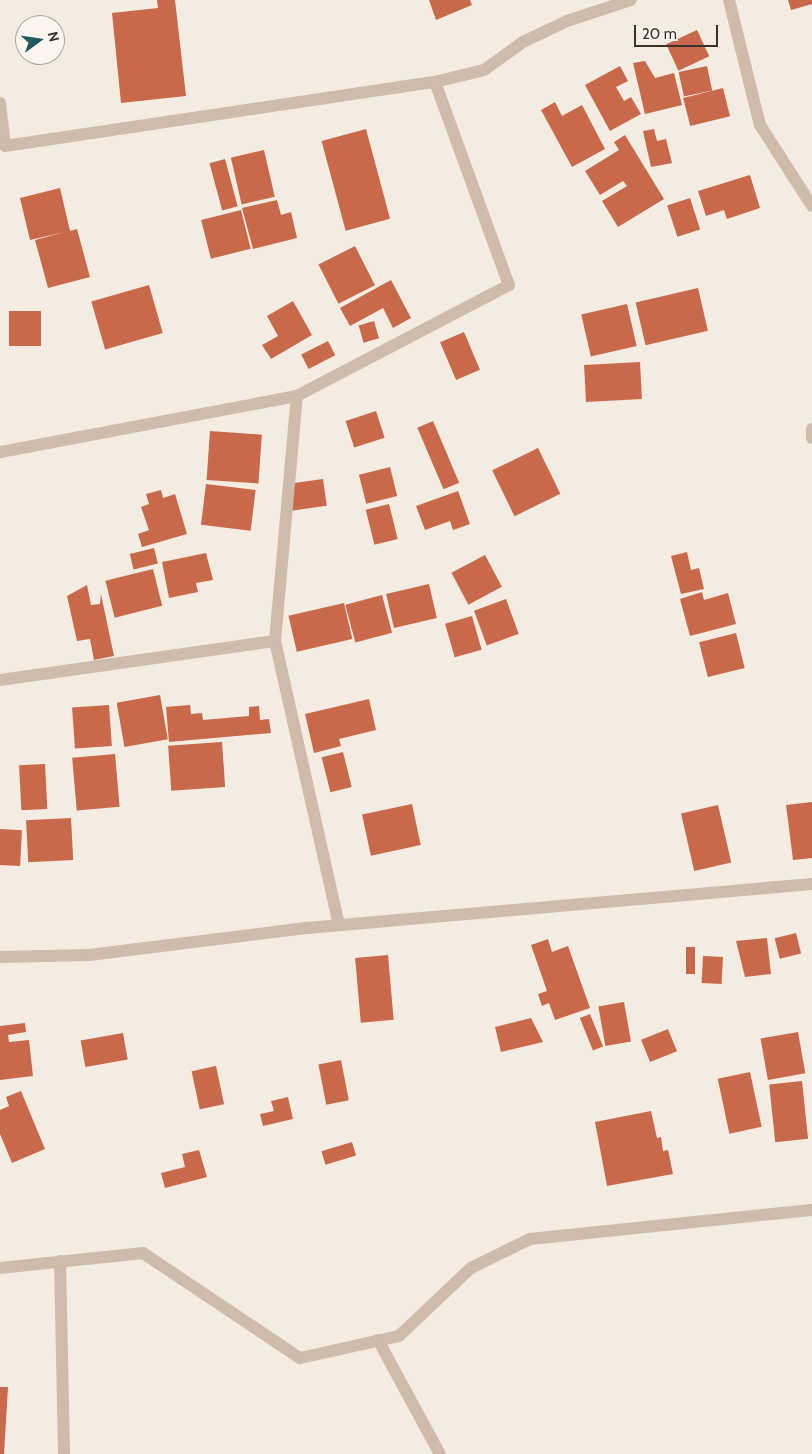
<!DOCTYPE html>
<style>
body{margin:0}
#map{position:relative;width:812px;height:1454px;overflow:hidden;background:#f4ebe1;font-family:Cabin,sans-serif}
div>[style]{position:absolute}
[style*='--x']{left:calc(var(--x)*1px);top:calc(var(--y)*1px);width:calc(var(--w)*1px);rotate:calc(var(--a)*1deg)}
.building>*{inset:0;background:#c8694b;transform-origin:0 0}
.street>*{height:12px;margin:-6px;padding:0 6px;transform-origin:6px;border-radius:6px;background:#cdbbac}
span{translate:-50% -50%;white-space:nowrap;text-align:center;line-height:1.15;-webkit-text-stroke:4px #fbf5ee;paint-order:stroke}
.north{position:absolute;left:15px;top:15px;width:50px;height:50px;box-sizing:border-box;background:#fbf5ee;border:1px solid #aea6a0;border-radius:50%;rotate:76deg;font-size:14px;font-weight:700;line-height:20px;text-align:center;color:#3b302b}
.north::after{content:'';display:block;margin:auto;width:18px;height:22px;background:#1f5a5e;clip-path:polygon(50% 0,100% 100%,50% 72%,0 100%)}
.scale{position:absolute;left:634px;top:25px;width:84px;height:22px;box-sizing:border-box;border:2px solid #3b302b;border-top:0;padding-left:6px;font-size:15px;line-height:18px;white-space:nowrap;color:#3b302b;-webkit-text-stroke:4px #fbf5ee;paint-order:stroke}
</style>
<div id="map">
<div class="building">
<div style="clip-path:polygon(157px 0,175px 0,186px 96px,121px 103px,112px 13px,158px 8px)"></div>
<div style="clip-path:polygon(429px 0,470px 0,472px 5px,436px 20px)"></div>
<div style="clip-path:polygon(788px 0,812px 0,812px 4px,791px 10px)"></div>
<div style="left:697px;top:30px;width:29px;height:34px;rotate:65deg"></div>
<div style="clip-path:polygon(645px 61px,655px 78px,674px 73px,682px 105px,645px 114px,633px 63px)"></div>
<div style="clip-path:polygon(620px 66px,628px 81px,616px 87px,624px 101px,631px 97px,641px 114px,610px 131px,585px 85px)"></div>
<div style="left:707px;top:66px;width:25px;height:29px;rotate:78deg"></div>
<div style="left:723px;top:88px;width:29px;height:41px;rotate:76deg"></div>
<div style="clip-path:polygon(555px 102px,562px 116px,582px 105px,605px 149px,572px 167px,541px 110px)"></div>
<div style="left:366px;top:129px;width:93px;height:46px;rotate:75deg"></div>
<div style="clip-path:polygon(654px 129px,657px 141px,666px 139px,672px 163px,651px 167px,643px 131px)"></div>
<div style="clip-path:polygon(625px 135px,664px 199px,618px 227px,602px 201px,627px 186px,623px 181px,600px 195px,585px 171px,619px 150px,614px 142px)"></div>
<div style="left:264px;top:150px;width:48px;height:34px;rotate:77deg"></div>
<div style="left:225px;top:159px;width:49px;height:16px;rotate:75deg"></div>
<div style="clip-path:polygon(750px 175px,760px 208px,727px 219px,724px 210px,706px 216px,698px 191px)"></div>
<div style="clip-path:polygon(60px 188px,70px 231px,77px 229px,90px 277px,48px 288px,35px 240px,65px 232px,30px 240px,20px 198px)"></div>
<div style="left:690px;top:198px;width:33px;height:24px;rotate:72deg"></div>
<div style="clip-path:polygon(277px 200px,281px 215px,291px 212px,297px 238px,253px 249px,242px 208px)"></div>
<div style="left:241px;top:210px;width:40px;height:41px;rotate:76deg"></div>
<div style="left:355px;top:246px;width:44px;height:41px;rotate:63deg"></div>
<div style="clip-path:polygon(391px 280px,411px 318px,393px 328px,383px 308px,350px 326px,340px 308px)"></div>
<div style="left:149px;top:285px;width:50px;height:60px;rotate:74deg"></div>
<div style="left:698px;top:288px;width:44px;height:64px;rotate:77deg"></div>
<div style="clip-path:polygon(293px 301px,312px 335px,271px 359px,262px 345px,278px 336px,267px 316px)"></div>
<div style="left:627px;top:304px;width:43px;height:47px;rotate:77deg"></div>
<div style="left:9px;top:311px;width:32px;height:35px"></div>
<div style="left:374px;top:321px;width:18px;height:16px;rotate:74deg"></div>
<div style="left:464px;top:332px;width:41px;height:26px;rotate:67deg"></div>
<div style="left:328px;top:341px;width:16px;height:30px;rotate:63deg"></div>
<div style="left:640px;top:362px;width:37px;height:56px;rotate:87deg"></div>
<div style="left:376px;top:411px;width:28px;height:32px;rotate:72deg"></div>
<div style="left:433px;top:421px;width:67px;height:17px;rotate:67deg"></div>
<div style="left:210px;top:431px;width:52px;height:49px;rotate:4deg"></div>
<div style="left:538px;top:448px;width:51px;height:51px;rotate:64deg"></div>
<div style="left:390px;top:467px;width:30px;height:32px;rotate:76deg"></div>
<div style="left:323px;top:479px;width:27px;height:36px;rotate:82deg"></div>
<div style="left:206px;top:484px;width:50px;height:41px;rotate:7deg"></div>
<div style="clip-path:polygon(161px 490px,163px 498px,175px 494px,187px 534px,142px 547px,138px 534px,149px 530px,141px 507px,149px 504px,146px 494px)"></div>
<div style="clip-path:polygon(458px 491px,470px 524px,453px 530px,450px 521px,425px 530px,416px 506px)"></div>
<div style="left:389px;top:504px;width:36px;height:24px;rotate:76deg"></div>
<div style="left:154px;top:548px;width:16px;height:25px;rotate:76deg"></div>
<div style="clip-path:polygon(687px 552px,691px 570px,699px 568px,704px 589px,681px 594px,671px 556px)"></div>
<div style="clip-path:polygon(206px 553px,213px 580px,196px 583px,198px 592px,169px 598px,162px 562px)"></div>
<div style="left:485px;top:555px;width:36px;height:38px;rotate:62deg"></div>
<div style="left:153px;top:569px;width:38px;height:49px;rotate:76deg"></div>
<div style="left:429px;top:584px;width:35px;height:44px;rotate:77deg"></div>
<div style="clip-path:polygon(87px 585px,91px 605px,100px 604px,101px 594px,114px 656px,94px 660px,90px 639px,77px 641px,67px 596px)"></div>
<div style="clip-path:polygon(702px 592px,704px 600px,728px 593px,736px 624px,690px 636px,680px 599px)"></div>
<div style="left:382px;top:595px;width:39px;height:38px;rotate:75deg"></div>
<div style="left:506px;top:599px;width:37px;height:34px;rotate:70deg"></div>
<div style="left:344px;top:603px;width:37px;height:57px;rotate:77deg"></div>
<div style="left:472px;top:616px;width:35px;height:28px;rotate:74deg"></div>
<div style="left:736px;top:633px;width:36px;height:38px;rotate:76deg"></div>
<div style="left:160px;top:695px;width:45px;height:44px;rotate:80deg"></div>
<div style="clip-path:polygon(369px 699px,376px 730px,339px 739px,341px 746px,314px 753px,305px 714px)"></div>
<div style="left:109px;top:705px;width:41px;height:37px;rotate:86deg"></div>
<div style="clip-path:polygon(190px 705px,191px 714px,202px 713px,203px 720px,249px 716px,249px 707px,259px 706px,260px 720px,269px 719px,271px 733px,169px 742px,166px 707px)"></div>
<div style="left:222px;top:742px;width:45px;height:54px;rotate:86deg"></div>
<div style="left:343px;top:752px;width:36px;height:22px;rotate:76deg"></div>
<div style="left:115px;top:754px;width:53px;height:43px;rotate:85deg"></div>
<div style="left:45px;top:764px;width:45px;height:26px;rotate:87deg"></div>
<div style="clip-path:polygon(812px 802px,812px 858px,793px 860px,786px 805px)"></div>
<div style="left:412px;top:804px;width:42px;height:51px;rotate:78deg"></div>
<div style="left:718px;top:805px;width:59px;height:38px;rotate:77deg"></div>
<div style="left:71px;top:818px;width:42px;height:45px;rotate:87deg"></div>
<div style="left:0;top:829px;width:22px;height:36px;rotate:3deg"></div>
<div style="left:796px;top:933px;width:21px;height:22px;rotate:76deg"></div>
<div style="clip-path:polygon(767px 938px,771px 974px,745px 977px,736px 941px)"></div>
<div style="clip-path:polygon(548px 939px,552px 952px,568px 946px,590px 1008px,555px 1020px,549px 1003px,542px 1006px,538px 994px,547px 991px,531px 945px)"></div>
<div style="left:686px;top:947px;width:9px;height:27px"></div>
<div style="left:388px;top:955px;width:65px;height:33px;rotate:85deg"></div>
<div style="left:703px;top:956px;width:20px;height:27px;rotate:3deg"></div>
<div style="left:624px;top:1002px;width:40px;height:26px;rotate:80deg"></div>
<div style="left:590px;top:1014px;width:35px;height:11px;rotate:68deg"></div>
<div style="clip-path:polygon(531px 1018px,543px 1042px,501px 1052px,495px 1027px)"></div>
<div style="clip-path:polygon(25px 1023px,26px 1032px,8px 1035px,9px 1042px,29px 1040px,33px 1076px,0 1080px,0 1026px)"></div>
<div style="left:668px;top:1029px;width:24px;height:29px;rotate:68deg"></div>
<div style="left:798px;top:1032px;width:42px;height:38px;rotate:80deg"></div>
<div style="left:123px;top:1033px;width:27px;height:43px;rotate:80deg"></div>
<div style="left:341px;top:1060px;width:41px;height:23px;rotate:79deg"></div>
<div style="left:216px;top:1066px;width:39px;height:25px;rotate:78deg"></div>
<div style="left:750px;top:1072px;width:56px;height:33px;rotate:78deg"></div>
<div style="left:802px;top:1081px;width:58px;height:33px;rotate:84deg"></div>
<div style="clip-path:polygon(21px 1091px,45px 1149px,12px 1163px,0 1134px,0 1110px,9px 1106px,6px 1097px)"></div>
<div style="clip-path:polygon(288px 1097px,293px 1119px,263px 1126px,260px 1114px,274px 1111px,271px 1101px)"></div>
<div style="clip-path:polygon(651px 1111px,657px 1138px,661px 1137px,663px 1151px,668px 1150px,673px 1174px,607px 1186px,595px 1122px)"></div>
<div style="left:352px;top:1142px;width:14px;height:32px;rotate:73deg"></div>
<div style="clip-path:polygon(199px 1150px,207px 1177px,165px 1188px,161px 1173px,185px 1167px,182px 1154px)"></div>
<div style="clip-path:polygon(0 1387px,8px 1387px,4px 1454px,0 1454px)"></div>
</div>
<div class="street">
<div style="--x:729;--y:0;--w:129;--a:76.1"></div>
<div style="--x:760;--y:125;--w:96;--a:57.3"></div>
<div style="--x:435;--y:82;--w:50;--a:-13.8"></div>
<div style="--x:484;--y:70;--w:48;--a:-35.7"></div>
<div style="--x:523;--y:42;--w:49;--a:-25.5"></div>
<div style="--x:567;--y:21;--w:67;--a:-18.2"></div>
<div style="--x:0;--y:103;--w:43;--a:83.4"></div>
<div style="--x:5;--y:146;--w:435;--a:-8.5"></div>
<div style="--x:435;--y:82;--w:216;--a:70"></div>
<div style="--x:509;--y:285;--w:239;--a:152.4"></div>
<div style="--x:297;--y:396;--w:302;--a:169.3"></div>
<div style="--x:812;--y:429;--w:9;--a:90"></div>
<div style="--x:275;--y:641;--w:291;--a:77.3"></div>
<div style="--x:0;--y:680;--w:278;--a:-8.1"></div>
<div style="--x:275;--y:641;--w:246;--a:-84.9"></div>
<div style="--x:0;--y:957;--w:89;--a:-1.3"></div>
<div style="--x:89;--y:955;--w:220;--a:-7.1"></div>
<div style="--x:307;--y:928;--w:507;--a:-4.98"></div>
<div style="--x:60;--y:1261;--w:193;--a:88.8"></div>
<div style="--x:0;--y:1268;--w:144;--a:-6"></div>
<div style="--x:143;--y:1253;--w:189;--a:33.8"></div>
<div style="--x:300;--y:1358;--w:101;--a:-12.5"></div>
<div style="--x:399;--y:1336;--w:99;--a:-43.4"></div>
<div style="--x:471;--y:1268;--w:66;--a:-26.2"></div>
<div style="--x:530;--y:1239;--w:283;--a:-5.9"></div>
<div style="--x:378;--y:1340;--w:130;--a:61.5"></div>
</div>
<div class="north">N</div>
<div class="scale">20 m</div>
</div>
